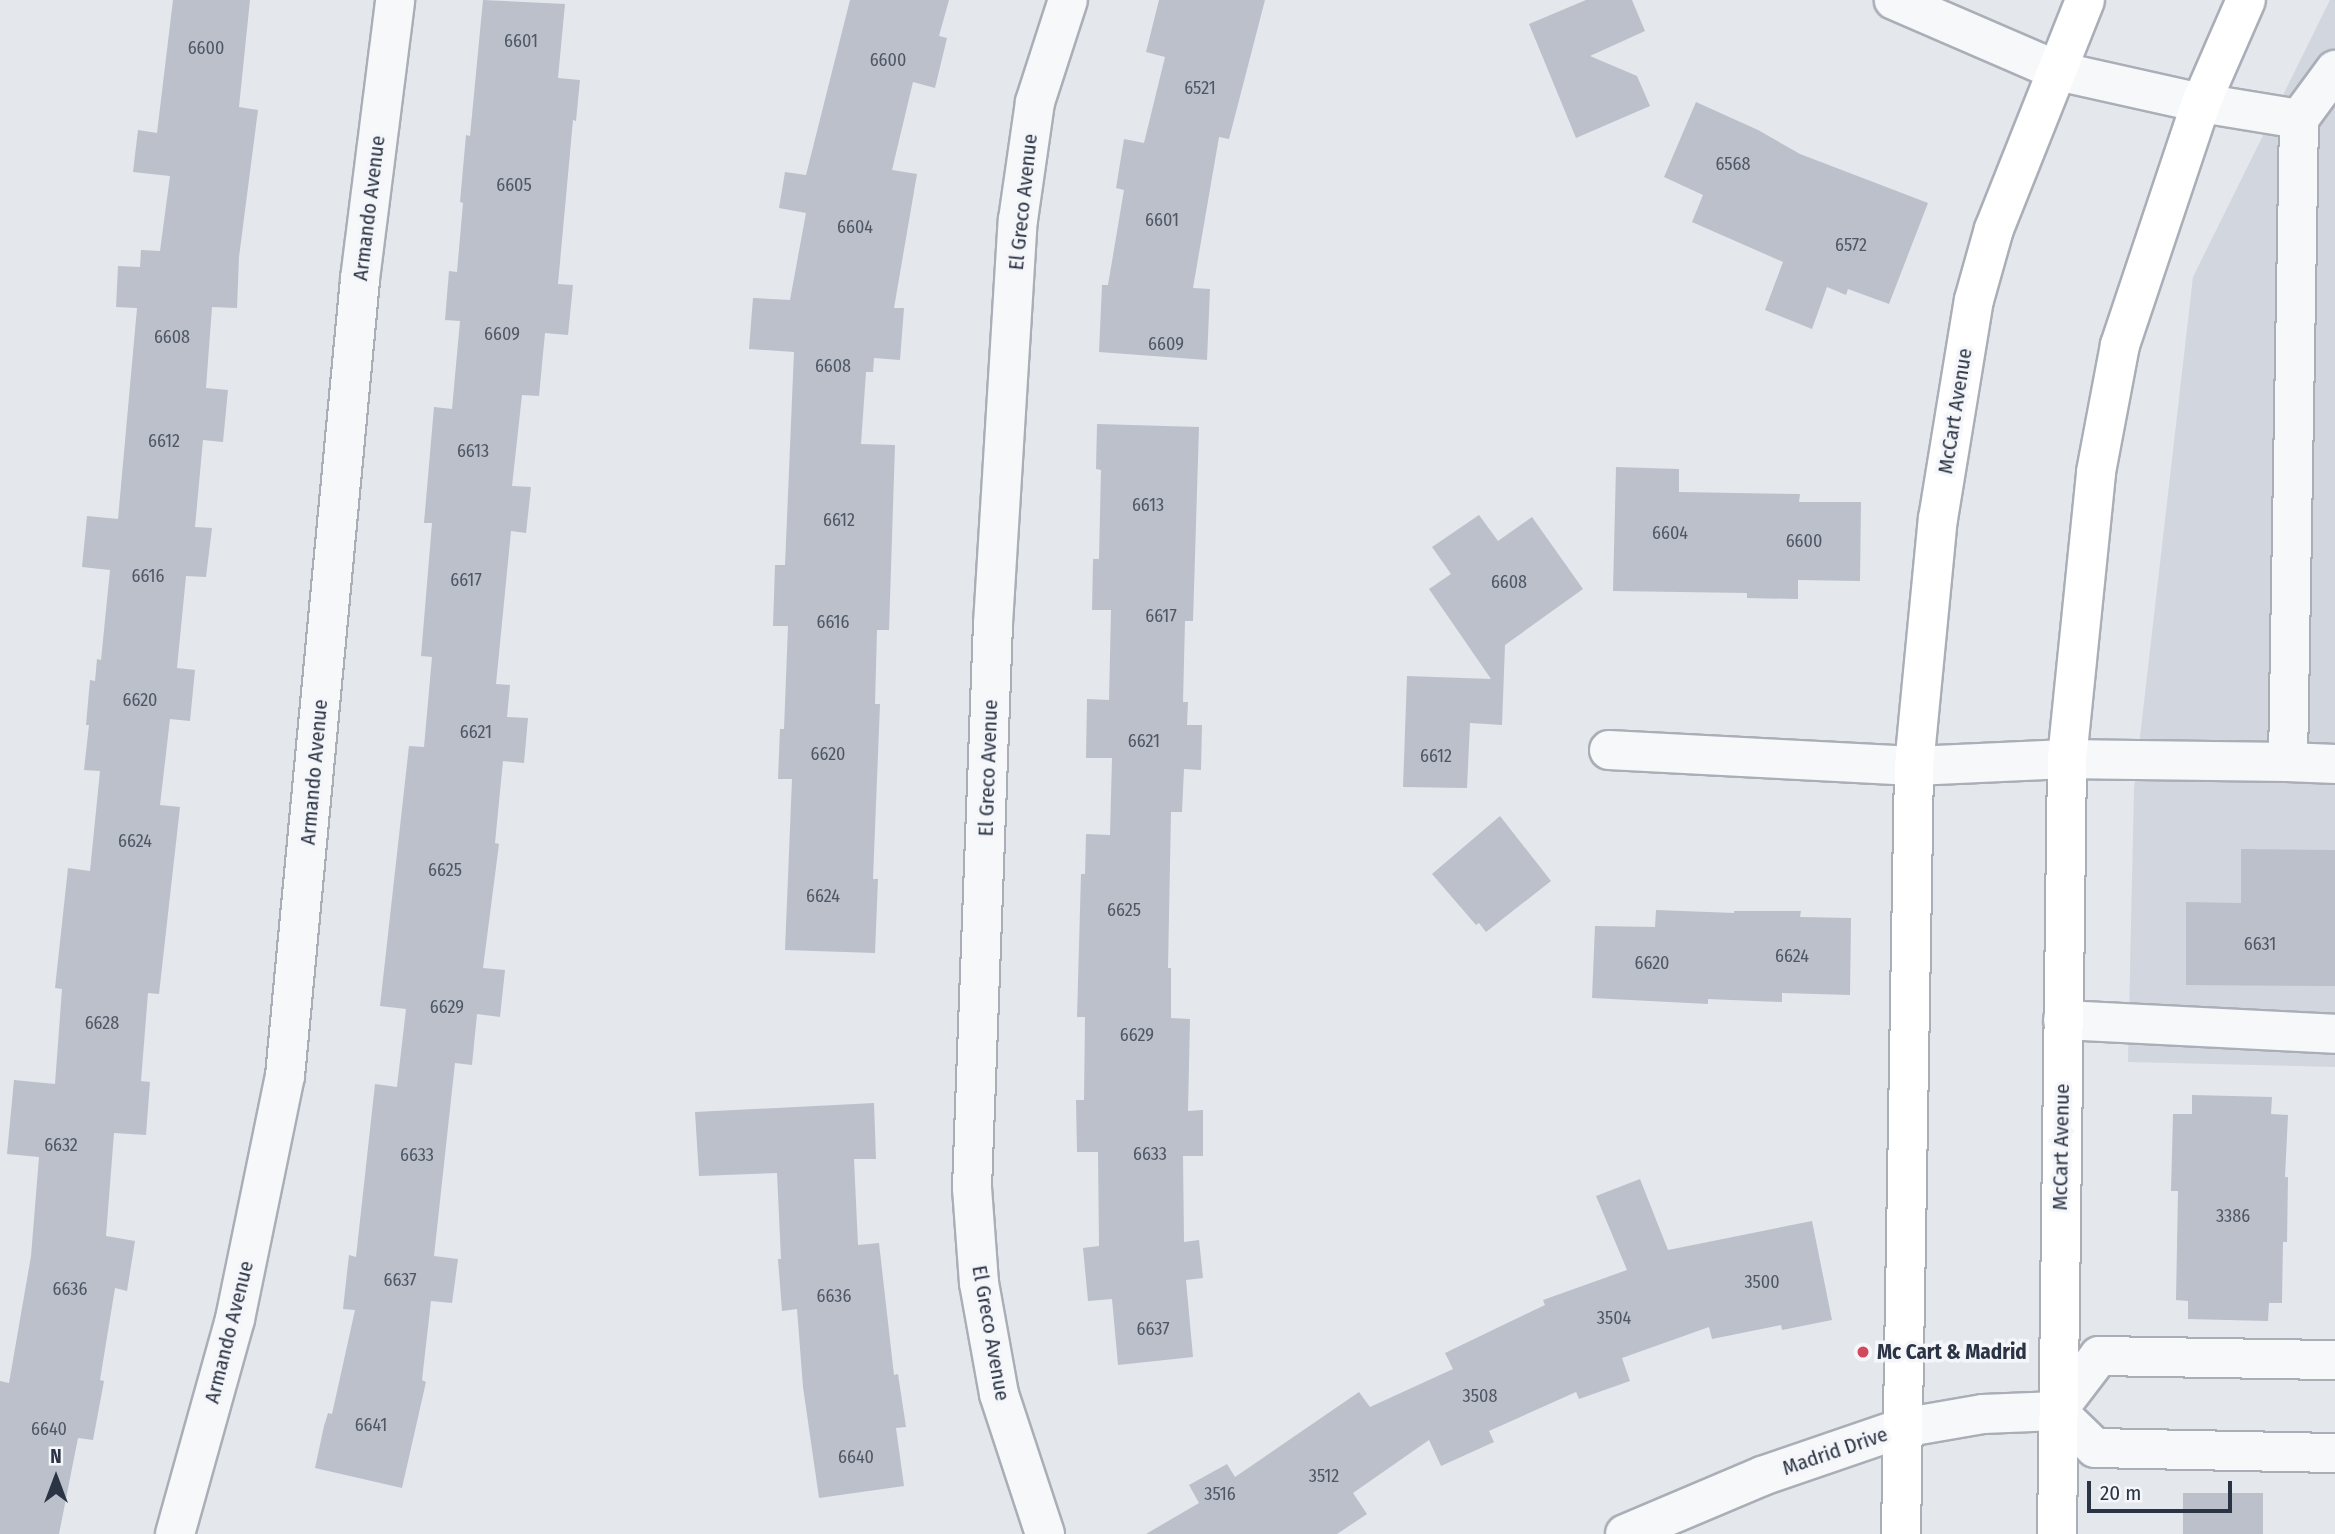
<!DOCTYPE html>
<style>
body{margin:0}
#map{position:relative;width:2335px;height:1534px;overflow:hidden;background:#e4e7ec;font-family:"Fira Sans Condensed",sans-serif}
div>[style]{position:absolute}
[style*='--x']{left:calc(var(--x)*1px);top:calc(var(--y)*1px);width:calc(var(--w)*1px);rotate:calc(var(--a)*1deg)}
.built>*{inset:0;background:#d2d6de}
.building>*{inset:0;background:#bbc0ca;transform-origin:0 0}
.roads{filter:drop-shadow(2px 0 #a9aeb7) drop-shadow(-2px 0 #a9aeb7) drop-shadow(0 2px #a9aeb7) drop-shadow(0 -2px #a9aeb7)}
.minor>*{height:38px;margin:-19px;padding:0 19px;transform-origin:19px;border-radius:19px;background:#f7f8fa}
.major>*{height:38px;margin:-19px;padding:0 19px;transform-origin:19px;border-radius:19px;background:#fff}
.dots>*{width:19px;height:19px;translate:-50% -50%;box-sizing:border-box;border:4px solid #f4f6f9;border-radius:50%}
span{translate:-50% -50%;white-space:nowrap;text-align:center;line-height:1.15;-webkit-text-stroke:7px #f4f6f9;paint-order:stroke}
.number-label{font-size:18px;color:#4f5766}
.number-label span{-webkit-text-stroke-width:0}
.street-label{font-size:21px;color:#2b3445}
.poi-label{font-size:21px;color:#2b3445;font-weight:700}
.left{translate:0 -50%;text-align:left}
.north{position:absolute;left:21px;top:1443px;width:70px;height:70px;-webkit-text-stroke:5px #f4f6f9;paint-order:stroke;rotate:0deg;font-size:19px;font-weight:700;line-height:28px;text-align:center;color:#2b3445}
.north::after{content:'';display:block;margin:auto;width:24px;height:32px;background:#2b3445;clip-path:polygon(50% 0,100% 100%,50% 72%,0 100%)}
.scale{position:absolute;left:2087px;top:1481px;width:145px;height:32px;box-sizing:border-box;border:4px solid #2b3445;border-top:0;padding-left:9px;font-size:21px;line-height:24px;white-space:nowrap;color:#2b3445;-webkit-text-stroke:5px #f4f6f9;paint-order:stroke}
</style>
<div id="map">
<div class="built">
<div style="clip-path:polygon(2330px 0,2335px 0,2335px 1067px,2128px 1062px,2134px 789px,2193px 277px)"></div>
</div>
<div class="building">
<div style="clip-path:polygon(173px 0,250px 0,239px 107px,258px 110px,239px 257px,237px 308px,212px 307px,206px 388px,228px 390px,223px 442px,203px 440px,195px 527px,212px 528px,206px 577px,186px 576px,177px 668px,195px 670px,190px 721px,170px 719px,160px 805px,180px 807px,159px 994px,148px 993px,141px 1081px,150px 1082px,146px 1135px,114px 1133px,106px 1236px,135px 1241px,127px 1291px,115px 1288px,100px 1380px,104px 1381px,93px 1440px,78px 1438px,59px 1534px,0 1534px,0 1381px,9px 1383px,31px 1256px,39px 1157px,7px 1154px,14px 1080px,55px 1084px,62px 989px,55px 988px,68px 868px,90px 871px,100px 771px,84px 770px,89px 725px,86px 725px,90px 680px,95px 681px,97px 659px,101px 660px,110px 570px,82px 567px,87px 516px,118px 519px,137px 308px,116px 307px,118px 266px,140px 267px,141px 250px,160px 251px,170px 176px,133px 172px,138px 130px,157px 133px)"></div>
<div style="clip-path:polygon(483px 0,565px 4px,558px 78px,580px 80px,576px 121px,573px 120px,558px 284px,573px 285px,568px 335px,545px 333px,539px 396px,522px 395px,512px 486px,531px 487px,526px 533px,511px 531px,496px 684px,510px 685px,507px 717px,528px 718px,524px 763px,503px 761px,495px 843px,499px 844px,483px 968px,505px 970px,500px 1017px,477px 1014px,472px 1065px,455px 1063px,434px 1256px,458px 1259px,452px 1303px,431px 1301px,422px 1380px,426px 1382px,402px 1488px,315px 1468px,324px 1426px,328px 1413px,332px 1414px,355px 1310px,343px 1309px,349px 1255px,356px 1257px,375px 1084px,397px 1087px,406px 1009px,380px 1006px,409px 746px,424px 747px,432px 657px,421px 656px,432px 523px,424px 523px,434px 407px,452px 409px,460px 321px,445px 320px,449px 271px,457px 272px,463px 203px,460px 202px,466px 135px,470px 136px)"></div>
<div style="clip-path:polygon(850px 0,949px 0,939px 36px,947px 38px,935px 88px,913px 82px,892px 170px,917px 174px,894px 308px,904px 308px,900px 360px,874px 358px,873px 372px,866px 372px,861px 444px,895px 445px,889px 630px,877px 630px,875px 704px,880px 704px,873px 879px,878px 879px,875px 953px,785px 950px,792px 779px,778px 779px,780px 729px,784px 729px,788px 626px,773px 626px,775px 565px,785px 565px,794px 352px,749px 349px,753px 298px,790px 300px,806px 213px,779px 208px,785px 172px,806px 175px)"></div>
<div style="clip-path:polygon(1159px 0,1265px 0,1229px 139px,1219px 137px,1193px 288px,1210px 289px,1207px 360px,1099px 352px,1102px 285px,1108px 285px,1124px 190px,1116px 188px,1124px 139px,1144px 143px,1165px 57px,1146px 52px)"></div>
<div style="clip-path:polygon(1586px 0,1632px 0,1645px 31px,1590px 56px,1637px 76px,1650px 106px,1576px 138px,1529px 24px)"></div>
<div style="clip-path:polygon(1696px 102px,1758px 130px,1800px 154px,1928px 203px,1889px 304px,1848px 289px,1846px 295px,1827px 287px,1812px 329px,1765px 310px,1783px 262px,1692px 222px,1703px 195px,1664px 177px)"></div>
<div style="clip-path:polygon(1097px 424px,1199px 427px,1193px 621px,1185px 621px,1183px 702px,1188px 702px,1187px 725px,1202px 725px,1201px 770px,1184px 769px,1182px 812px,1171px 812px,1168px 968px,1171px 968px,1171px 1018px,1190px 1019px,1188px 1111px,1203px 1110px,1203px 1156px,1183px 1156px,1184px 1242px,1199px 1240px,1203px 1278px,1186px 1280px,1193px 1357px,1118px 1365px,1112px 1299px,1088px 1301px,1083px 1248px,1099px 1246px,1098px 1152px,1077px 1152px,1076px 1100px,1084px 1100px,1085px 1017px,1077px 1017px,1081px 874px,1085px 874px,1086px 834px,1110px 835px,1112px 758px,1086px 758px,1087px 699px,1109px 700px,1111px 610px,1092px 610px,1093px 559px,1099px 559px,1101px 470px,1096px 469px)"></div>
<div style="clip-path:polygon(1616px 467px,1679px 469px,1679px 492px,1800px 494px,1799px 502px,1861px 502px,1860px 581px,1798px 580px,1798px 599px,1747px 598px,1747px 593px,1613px 591px)"></div>
<div style="clip-path:polygon(1479px 515px,1498px 541px,1532px 517px,1583px 589px,1505px 645px,1502px 725px,1470px 723px,1467px 788px,1403px 787px,1407px 676px,1491px 679px,1429px 589px,1451px 574px,1432px 547px)"></div>
<div style="clip-path:polygon(1500px 816px,1551px 881px,1486px 932px,1479px 923px,1476px 925px,1432px 874px)"></div>
<div style="clip-path:polygon(2241px 849px,2335px 850px,2335px 986px,2186px 985px,2186px 902px,2241px 903px)"></div>
<div style="clip-path:polygon(1656px 910px,1734px 913px,1734px 911px,1801px 911px,1800px 917px,1851px 918px,1850px 995px,1782px 993px,1782px 1002px,1708px 999px,1708px 1004px,1592px 998px,1595px 926px,1655px 927px)"></div>
<div style="clip-path:polygon(2192px 1095px,2272px 1097px,2271px 1114px,2288px 1115px,2285px 1177px,2288px 1177px,2287px 1242px,2283px 1242px,2282px 1303px,2269px 1303px,2268px 1321px,2188px 1319px,2188px 1301px,2176px 1300px,2178px 1191px,2171px 1191px,2173px 1114px,2192px 1114px)"></div>
<div style="clip-path:polygon(874px 1103px,876px 1159px,854px 1159px,858px 1245px,879px 1243px,894px 1375px,898px 1374px,906px 1427px,896px 1428px,904px 1486px,819px 1498px,803px 1387px,797px 1309px,782px 1311px,778px 1259px,781px 1259px,777px 1173px,699px 1176px,695px 1112px)"></div>
<div style="clip-path:polygon(1640px 1179px,1668px 1250px,1812px 1221px,1832px 1320px,1782px 1330px,1781px 1325px,1712px 1339px,1709px 1327px,1622px 1358px,1630px 1381px,1579px 1399px,1576px 1392px,1489px 1431px,1494px 1442px,1441px 1466px,1429px 1440px,1353px 1493px,1367px 1514px,1337px 1534px,1146px 1534px,1199px 1503px,1189px 1485px,1227px 1464px,1235px 1477px,1359px 1392px,1370px 1407px,1453px 1369px,1445px 1353px,1545px 1305px,1543px 1300px,1627px 1270px,1596px 1196px)"></div>
<div style="left:2183px;top:1493px;width:80px;height:41px"></div>
</div>
<div class="roads">
<div class="minor">
<div style="--x:2299;--y:119;--w:61;--a:-53.7"></div>
<div style="--x:1609;--y:750;--w:305;--a:3"></div>
<div style="--x:1914;--y:766;--w:153;--a:-2.6"></div>
<div style="--x:2067;--y:759;--w:221;--a:0.8"></div>
<div style="--x:2288;--y:762;--w:643;--a:-89.02"></div>
<div style="--x:2299;--y:119;--w:99;--a:-170.7"></div>
<div style="--x:2201;--y:103;--w:147;--a:-167.4"></div>
<div style="--x:2058;--y:71;--w:179;--a:-156.6"></div>
<div style="--x:2288;--y:762;--w:47;--a:2.4"></div>
<div style="--x:2063;--y:1020;--w:272;--a:2.9"></div>
<div style="--x:2057;--y:1411;--w:69;--a:-52.6"></div>
<div style="--x:2099;--y:1356;--w:236;--a:1"></div>
<div style="--x:2057;--y:1411;--w:53;--a:44.2"></div>
<div style="--x:2095;--y:1448;--w:240;--a:1.2"></div>
<div style="--x:175;--y:1534;--w:223;--a:-74.4"></div>
<div style="--x:235;--y:1319;--w:248;--a:-78.4"></div>
<div style="--x:285;--y:1076;--w:801;--a:-84.62"></div>
<div style="--x:360;--y:279;--w:281;--a:-82.8"></div>
<div style="--x:1045;--y:1534;--w:147;--a:-108.2"></div>
<div style="--x:999;--y:1394;--w:113;--a:-100.2"></div>
<div style="--x:979;--y:1283;--w:95;--a:-94.2"></div>
<div style="--x:972;--y:1188;--w:564;--a:-87.87"></div>
<div style="--x:993;--y:624;--w:405;--a:-86.5"></div>
<div style="--x:1018;--y:220;--w:119;--a:-81.8"></div>
<div style="--x:1035;--y:102;--w:107;--a:-72.1"></div>
<div style="--x:1625;--y:1534;--w:149;--a:-22.9"></div>
<div style="--x:1762;--y:1476;--w:148;--a:-18.9"></div>
<div style="--x:1902;--y:1428;--w:82;--a:-9.8"></div>
<div style="--x:1983;--y:1414;--w:74;--a:-2.3"></div>
</div>
<div class="major">
<div style="--x:1901;--y:1534;--w:768;--a:-89.03"></div>
<div style="--x:1914;--y:766;--w:248;--a:-84.5"></div>
<div style="--x:1938;--y:519;--w:222;--a:-80.7"></div>
<div style="--x:1974;--y:300;--w:74;--a:-74.3"></div>
<div style="--x:1994;--y:229;--w:246;--a:-68.3"></div>
<div style="--x:2057;--y:1534;--w:775;--a:-89.26"></div>
<div style="--x:2067;--y:759;--w:288;--a:-84.2"></div>
<div style="--x:2096;--y:472;--w:129;--a:-79.3"></div>
<div style="--x:2120;--y:345;--w:255;--a:-71.5"></div>
<div style="--x:2201;--y:103;--w:112;--a:-66.4"></div>
</div>
</div>
<div class="dots">
<div style="left:1863px;top:1352px;background:#d1495b"></div>
</div>
<div class="number-label">
<span style="left:521px;top:41px">6601</span>
<span style="left:206px;top:48px">6600</span>
<span style="left:888px;top:60px">6600</span>
<span style="left:1200px;top:88px">6521</span>
<span style="left:1733px;top:164px">6568</span>
<span style="left:514px;top:185px">6605</span>
<span style="left:1162px;top:220px">6601</span>
<span style="left:855px;top:227px">6604</span>
<span style="left:1851px;top:245px">6572</span>
<span style="left:502px;top:334px">6609</span>
<span style="left:172px;top:337px">6608</span>
<span style="left:1166px;top:344px">6609</span>
<span style="left:833px;top:366px">6608</span>
<span style="left:164px;top:441px">6612</span>
<span style="left:473px;top:451px">6613</span>
<span style="left:1148px;top:505px">6613</span>
<span style="left:839px;top:520px">6612</span>
<span style="left:1670px;top:533px">6604</span>
<span style="left:1804px;top:541px">6600</span>
<span style="left:148px;top:576px">6616</span>
<span style="left:466px;top:580px">6617</span>
<span style="left:1509px;top:582px">6608</span>
<span style="left:1161px;top:616px">6617</span>
<span style="left:833px;top:622px">6616</span>
<span style="left:140px;top:700px">6620</span>
<span style="left:476px;top:732px">6621</span>
<span style="left:1144px;top:741px">6621</span>
<span style="left:828px;top:754px">6620</span>
<span style="left:1436px;top:756px">6612</span>
<span style="left:135px;top:841px">6624</span>
<span style="left:445px;top:870px">6625</span>
<span style="left:823px;top:896px">6624</span>
<span style="left:1124px;top:910px">6625</span>
<span style="left:2260px;top:944px">6631</span>
<span style="left:1792px;top:956px">6624</span>
<span style="left:1652px;top:963px">6620</span>
<span style="left:447px;top:1007px">6629</span>
<span style="left:102px;top:1023px">6628</span>
<span style="left:1137px;top:1035px">6629</span>
<span style="left:61px;top:1145px">6632</span>
<span style="left:1150px;top:1154px">6633</span>
<span style="left:417px;top:1155px">6633</span>
<span style="left:2233px;top:1216px">3386</span>
<span style="left:400px;top:1280px">6637</span>
<span style="left:1762px;top:1282px">3500</span>
<span style="left:70px;top:1289px">6636</span>
<span style="left:834px;top:1296px">6636</span>
<span style="left:1614px;top:1318px">3504</span>
<span style="left:1153px;top:1329px">6637</span>
<span style="left:1480px;top:1396px">3508</span>
<span style="left:371px;top:1425px">6641</span>
<span style="left:49px;top:1429px">6640</span>
<span style="left:856px;top:1457px">6640</span>
<span style="left:1324px;top:1476px">3512</span>
<span style="left:1220px;top:1494px">3516</span>
</div>
<div class="street-label">
<span style="left:1023px;top:202px;rotate:-84deg">El Greco Avenue</span>
<span style="left:369px;top:208px;rotate:-83deg">Armando Avenue</span>
<span style="left:1955px;top:411px;rotate:-81deg">McCart Avenue</span>
<span style="left:988px;top:768px;rotate:-88deg">El Greco Avenue</span>
<span style="left:314px;top:772px;rotate:-85deg">Armando Avenue</span>
<span style="left:2061px;top:1147px;rotate:-89deg">McCart Avenue</span>
<span style="left:229px;top:1332px;rotate:-76deg">Armando Avenue</span>
<span style="left:991px;top:1333px;rotate:80deg">El Greco Avenue</span>
<span style="left:1835px;top:1451px;rotate:-19deg">Madrid Drive</span>
</div>
<div class="poi-label">
<span class="left" style="left:1877px;top:1352px">Mc Cart &amp; Madrid</span>
</div>
<div class="north">N</div>
<div class="scale">20 m</div>
</div>
